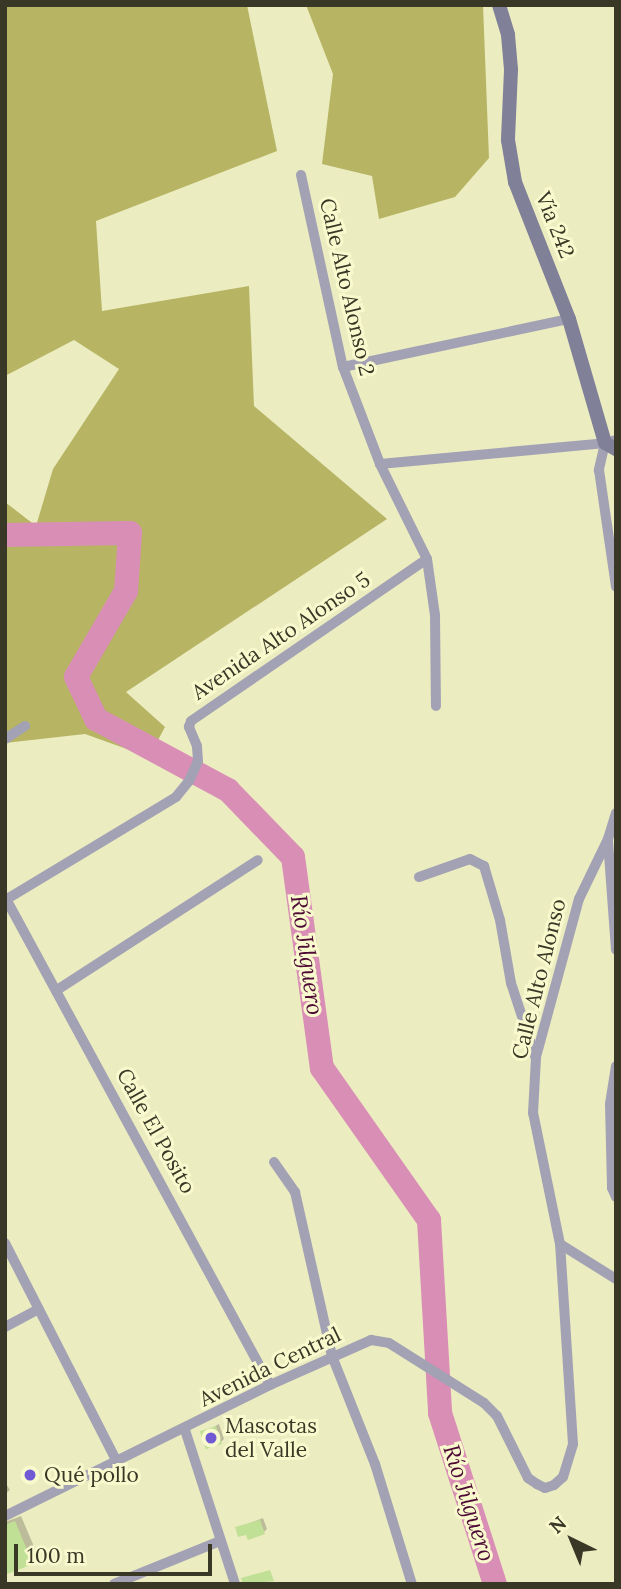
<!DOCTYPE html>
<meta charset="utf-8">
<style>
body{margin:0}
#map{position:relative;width:621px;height:1589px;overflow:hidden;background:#ececc1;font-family:Lora,serif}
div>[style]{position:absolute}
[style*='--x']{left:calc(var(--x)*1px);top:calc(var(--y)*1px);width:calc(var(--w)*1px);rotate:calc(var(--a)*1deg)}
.forest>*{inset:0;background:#b7b564}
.shadow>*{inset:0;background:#0003}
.river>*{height:24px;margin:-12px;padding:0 12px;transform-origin:12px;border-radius:12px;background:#d98eb5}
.building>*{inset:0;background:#c0e095;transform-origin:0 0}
.street>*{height:10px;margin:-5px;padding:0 5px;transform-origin:5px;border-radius:5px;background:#a3a2b4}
.secondary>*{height:14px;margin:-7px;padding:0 7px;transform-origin:7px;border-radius:7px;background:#818099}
.dots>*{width:19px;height:19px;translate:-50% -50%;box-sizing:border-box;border:4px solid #f9f9ce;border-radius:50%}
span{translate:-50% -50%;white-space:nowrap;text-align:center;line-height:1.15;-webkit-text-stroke:6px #f9f9ce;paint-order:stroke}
.street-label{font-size:21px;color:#393827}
.poi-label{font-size:21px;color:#393827}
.left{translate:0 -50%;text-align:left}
.water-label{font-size:23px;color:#4d0a35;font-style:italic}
.frame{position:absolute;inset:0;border:7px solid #393827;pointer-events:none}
.north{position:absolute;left:537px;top:1505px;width:70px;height:70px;-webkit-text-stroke:5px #f9f9ce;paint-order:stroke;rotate:317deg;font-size:19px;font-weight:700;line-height:28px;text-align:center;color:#393827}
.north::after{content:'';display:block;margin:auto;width:24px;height:32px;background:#393827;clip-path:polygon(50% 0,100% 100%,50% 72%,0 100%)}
.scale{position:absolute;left:14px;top:1544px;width:198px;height:32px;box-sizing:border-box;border:4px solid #393827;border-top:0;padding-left:9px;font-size:21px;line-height:24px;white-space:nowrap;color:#393827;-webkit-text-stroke:5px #f9f9ce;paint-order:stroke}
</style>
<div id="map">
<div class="forest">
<div style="clip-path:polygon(5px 5px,247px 5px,277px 151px,96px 221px,102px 311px,249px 286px,254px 406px,387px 519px,126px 692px,165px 727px,149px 757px,85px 734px,5px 743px,5px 502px,36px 526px,53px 469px,119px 369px,74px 340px,5px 376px)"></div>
<div style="clip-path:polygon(306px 5px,483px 5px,489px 158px,455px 197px,379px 219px,372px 176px,322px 164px,333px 74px)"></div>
</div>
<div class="shadow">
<div style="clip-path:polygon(219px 1424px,224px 1439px,221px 1442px,202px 1433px)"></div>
<div style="clip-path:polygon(5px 1482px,10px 1490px,5px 1494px)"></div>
<div style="clip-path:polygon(21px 1516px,38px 1556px,32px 1562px,5px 1573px,5px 1522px)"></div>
<div style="clip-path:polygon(263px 1518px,267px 1529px,264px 1532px,237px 1528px)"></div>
</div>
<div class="river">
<div style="--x:5;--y:535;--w:125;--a:-0.9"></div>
<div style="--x:130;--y:533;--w:58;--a:93.9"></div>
<div style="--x:126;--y:591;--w:99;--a:120.2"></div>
<div style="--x:76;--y:677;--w:47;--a:64.5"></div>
<div style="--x:96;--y:719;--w:150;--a:28.3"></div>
<div style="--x:228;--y:790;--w:93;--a:45.9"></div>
<div style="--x:293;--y:857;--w:213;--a:82.2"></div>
<div style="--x:322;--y:1068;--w:186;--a:54.9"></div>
<div style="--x:429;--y:1220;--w:193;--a:86.7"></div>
<div style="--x:440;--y:1413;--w:180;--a:72.2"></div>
</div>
<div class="building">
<div style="left:216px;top:1426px;width:19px;height:17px;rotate:72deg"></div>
<div style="left:33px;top:1467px;width:11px;height:13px;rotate:63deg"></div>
<div style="clip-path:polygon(260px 1520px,265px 1534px,248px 1540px,246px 1535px,238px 1537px,235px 1527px)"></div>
<div style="clip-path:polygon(15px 1521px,33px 1564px,5px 1575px,5px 1525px)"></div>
<div style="clip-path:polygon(270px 1570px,274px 1581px,243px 1584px,241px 1578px)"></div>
</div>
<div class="street">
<div style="--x:301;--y:175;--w:197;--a:77.7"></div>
<div style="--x:343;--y:367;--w:104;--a:69.1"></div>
<div style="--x:380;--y:464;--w:106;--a:63.7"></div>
<div style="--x:427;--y:559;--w:57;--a:81.9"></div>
<div style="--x:435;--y:615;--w:91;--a:89.4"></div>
<div style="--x:343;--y:367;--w:231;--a:-12"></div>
<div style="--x:605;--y:443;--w:28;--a:103"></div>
<div style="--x:599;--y:470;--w:118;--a:81.7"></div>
<div style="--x:380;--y:464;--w:226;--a:-5.3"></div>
<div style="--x:605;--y:443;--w:11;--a:-15"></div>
<div style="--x:5;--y:739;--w:24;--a:-33"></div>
<div style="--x:608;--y:841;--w:109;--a:85.8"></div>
<div style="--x:419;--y:877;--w:54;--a:-19.4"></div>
<div style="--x:470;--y:859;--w:16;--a:27"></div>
<div style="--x:484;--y:866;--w:56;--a:73.5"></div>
<div style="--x:500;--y:920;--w:64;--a:80.1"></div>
<div style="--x:511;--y:983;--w:77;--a:71.8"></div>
<div style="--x:5;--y:897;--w:555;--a:61.5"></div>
<div style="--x:7;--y:899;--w:197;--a:-31.1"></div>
<div style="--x:176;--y:797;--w:21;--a:-51"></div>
<div style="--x:189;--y:781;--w:22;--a:-66"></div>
<div style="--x:198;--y:761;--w:15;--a:-94"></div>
<div style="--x:197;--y:746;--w:21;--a:-113"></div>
<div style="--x:189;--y:727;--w:6;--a:-72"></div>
<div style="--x:191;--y:721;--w:286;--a:-34.5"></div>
<div style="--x:57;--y:990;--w:239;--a:-32.9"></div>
<div style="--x:616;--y:1066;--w:38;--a:99"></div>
<div style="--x:610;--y:1104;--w:84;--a:88.6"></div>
<div style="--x:612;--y:1188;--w:10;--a:66"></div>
<div style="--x:274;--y:1162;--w:37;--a:55"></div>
<div style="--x:295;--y:1192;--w:168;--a:77.3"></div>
<div style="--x:332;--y:1356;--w:116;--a:68.3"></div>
<div style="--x:375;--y:1464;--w:126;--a:72.9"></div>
<div style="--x:5;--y:1243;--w:246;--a:62.9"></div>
<div style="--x:560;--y:1244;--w:66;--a:32"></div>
<div style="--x:5;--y:1327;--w:38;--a:-28"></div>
<div style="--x:185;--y:1430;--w:162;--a:72"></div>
<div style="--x:5;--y:1516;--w:296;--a:-26.3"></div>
<div style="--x:270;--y:1385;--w:111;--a:-24"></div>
<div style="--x:371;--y:1340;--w:18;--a:9"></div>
<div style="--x:389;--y:1343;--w:112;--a:32.3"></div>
<div style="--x:484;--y:1403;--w:18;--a:45"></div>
<div style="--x:497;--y:1416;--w:69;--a:63.4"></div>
<div style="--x:528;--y:1478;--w:11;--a:34"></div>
<div style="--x:537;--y:1484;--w:9;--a:27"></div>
<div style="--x:545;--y:1488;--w:9;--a:-18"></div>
<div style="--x:554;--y:1485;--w:12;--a:-42"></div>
<div style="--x:563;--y:1477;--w:34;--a:-73"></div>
<div style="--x:573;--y:1444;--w:200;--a:-93.7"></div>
<div style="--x:560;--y:1244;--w:134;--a:-101.6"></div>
<div style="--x:533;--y:1113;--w:56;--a:-86.9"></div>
<div style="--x:536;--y:1057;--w:164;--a:-74.8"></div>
<div style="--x:579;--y:899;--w:67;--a:-64.2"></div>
<div style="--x:608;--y:839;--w:27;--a:-73"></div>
<div style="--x:114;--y:1584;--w:114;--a:-22.1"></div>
</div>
<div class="secondary">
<div style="--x:499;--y:5;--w:31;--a:73"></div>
<div style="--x:508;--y:35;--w:35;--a:85"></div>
<div style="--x:511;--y:70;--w:70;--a:92.5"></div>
<div style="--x:508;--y:140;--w:43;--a:80.5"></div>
<div style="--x:515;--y:182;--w:147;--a:68.5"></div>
<div style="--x:569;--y:319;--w:129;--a:73.8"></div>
<div style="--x:605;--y:443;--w:13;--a:29"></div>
</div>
<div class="dots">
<div style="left:211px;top:1438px;background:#705bd5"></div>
<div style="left:30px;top:1475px;background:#705bd5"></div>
</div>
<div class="street-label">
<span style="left:555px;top:225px;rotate:68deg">Vía 242</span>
<span style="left:347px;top:287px;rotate:77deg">Calle Alto Alonso 2</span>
<span style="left:281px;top:636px;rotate:-34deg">Avenida Alto Alonso 5</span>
<span style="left:539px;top:979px;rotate:-76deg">Calle Alto Alonso</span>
<span style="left:156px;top:1131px;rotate:61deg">Calle El Posito</span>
<span style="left:270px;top:1367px;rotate:-26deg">Avenida Central</span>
</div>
<div class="poi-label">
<span class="left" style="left:225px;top:1438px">Mascotas<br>del Valle</span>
<span class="left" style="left:44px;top:1475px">Qué pollo</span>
</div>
<div class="water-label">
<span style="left:307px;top:955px;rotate:82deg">Río Jilguero</span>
<span style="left:469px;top:1503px;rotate:72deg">Río Jilguero</span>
</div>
<div class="frame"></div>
<div class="north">N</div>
<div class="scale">100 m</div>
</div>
